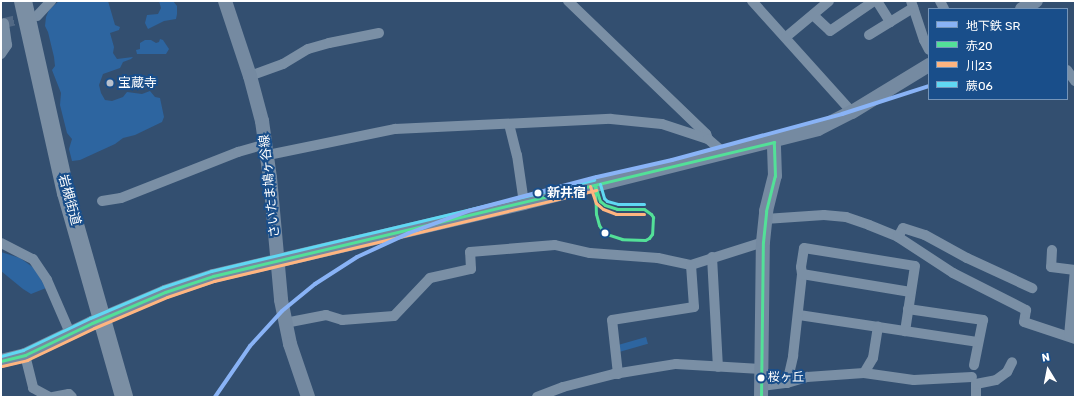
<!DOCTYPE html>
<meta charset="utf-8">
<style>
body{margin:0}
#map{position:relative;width:1076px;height:398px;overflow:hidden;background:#334f70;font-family:Rubik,"Noto Sans JP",sans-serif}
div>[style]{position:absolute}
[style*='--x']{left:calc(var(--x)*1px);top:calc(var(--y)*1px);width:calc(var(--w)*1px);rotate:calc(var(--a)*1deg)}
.green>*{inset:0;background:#2d65a0;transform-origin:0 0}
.street-tunnel>*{height:10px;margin-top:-5px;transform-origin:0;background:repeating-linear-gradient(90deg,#526985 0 10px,transparent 0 15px)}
.street>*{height:10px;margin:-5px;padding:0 5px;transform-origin:5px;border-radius:5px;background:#7a8fa5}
.secondary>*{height:14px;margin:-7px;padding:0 7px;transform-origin:7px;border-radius:7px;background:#758aa1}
.highway>*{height:18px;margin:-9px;padding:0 9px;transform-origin:9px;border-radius:9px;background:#7b8fa4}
.bus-1>*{height:3px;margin:-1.5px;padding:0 1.5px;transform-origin:1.5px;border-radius:1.5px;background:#53e098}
.bus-2>*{height:3px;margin:-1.5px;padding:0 1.5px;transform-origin:1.5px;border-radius:1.5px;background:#ffb580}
.bus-3>*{height:3px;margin:-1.5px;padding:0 1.5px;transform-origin:1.5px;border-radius:1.5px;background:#60d8f3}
.metro-1>*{height:4px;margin:-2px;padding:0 2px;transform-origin:2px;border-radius:2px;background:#89b3f6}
.dots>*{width:11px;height:11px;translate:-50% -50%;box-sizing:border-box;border:2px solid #194e8a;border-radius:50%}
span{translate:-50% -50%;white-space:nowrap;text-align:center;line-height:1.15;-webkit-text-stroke:4px #194e8a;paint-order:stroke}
.bus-label{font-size:12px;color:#fff}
.left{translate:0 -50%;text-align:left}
.poi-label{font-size:13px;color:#fff}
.street-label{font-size:13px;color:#fff}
.stop-label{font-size:13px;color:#fff;font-weight:700}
.frame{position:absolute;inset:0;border:2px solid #fff;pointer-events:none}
.legend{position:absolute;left:928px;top:8px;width:140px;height:92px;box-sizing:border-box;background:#194e8a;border:1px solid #7595b9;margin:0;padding:5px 7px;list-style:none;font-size:12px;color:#fff}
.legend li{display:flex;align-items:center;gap:8px;height:20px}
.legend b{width:20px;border:1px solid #7595b9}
.north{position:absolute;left:1028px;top:350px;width:40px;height:40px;-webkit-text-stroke:3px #194e8a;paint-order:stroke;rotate:350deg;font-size:11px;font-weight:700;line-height:16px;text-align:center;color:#fff}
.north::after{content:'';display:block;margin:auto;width:14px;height:18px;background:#fff;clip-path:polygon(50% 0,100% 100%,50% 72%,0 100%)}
</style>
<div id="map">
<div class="green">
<div style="clip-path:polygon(59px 1px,108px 1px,115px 25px,120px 27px,119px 30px,110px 33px,114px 47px,113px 53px,117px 59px,133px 57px,131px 59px,123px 62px,120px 68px,103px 74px,99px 85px,101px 93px,105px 100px,112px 101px,123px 97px,127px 92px,142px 94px,150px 91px,155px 97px,160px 98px,164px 117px,162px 122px,135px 135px,123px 138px,115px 144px,80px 160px,72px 161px,69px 149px,72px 139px,67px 133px,60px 105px,61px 93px,52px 70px,55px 66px,54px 57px,48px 32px,45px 26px,46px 17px,49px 10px)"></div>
<div style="clip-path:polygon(159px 1px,173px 1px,177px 6px,177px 14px,176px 19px,164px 21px,148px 29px,145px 23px,147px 15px,158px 14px,161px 8px)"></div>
<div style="clip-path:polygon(160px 39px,163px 40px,169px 49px,166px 54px,137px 54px,136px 50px,140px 49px,140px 43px,145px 40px,151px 40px,156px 43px,159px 42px)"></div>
<div style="clip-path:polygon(1px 252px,20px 258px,34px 268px,46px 288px,31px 294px,23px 289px,1px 271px)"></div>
<div style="left:646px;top:337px;width:7px;height:29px;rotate:74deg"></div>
</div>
<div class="street-tunnel">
<div style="--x:4;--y:23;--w:28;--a:-13"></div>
</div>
<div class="street">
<div style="--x:568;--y:1;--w:192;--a:43.9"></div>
<div style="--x:706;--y:134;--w:5;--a:68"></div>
<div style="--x:752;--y:1;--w:149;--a:48"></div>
<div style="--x:877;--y:1;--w:25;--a:58"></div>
<div style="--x:911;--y:1;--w:41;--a:71.6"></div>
<div style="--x:924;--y:40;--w:11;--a:63"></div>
<div style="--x:940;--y:1;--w:9;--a:63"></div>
<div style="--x:813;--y:15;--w:23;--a:43"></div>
<div style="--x:830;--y:31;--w:53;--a:-34.3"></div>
<div style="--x:37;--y:16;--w:21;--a:-47"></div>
<div style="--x:869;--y:35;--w:52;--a:-31.5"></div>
<div style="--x:786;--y:37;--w:56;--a:-39.9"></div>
<div style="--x:1;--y:54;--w:11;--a:-56"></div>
<div style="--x:7;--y:45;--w:22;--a:-98"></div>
<div style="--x:1067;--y:70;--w:14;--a:54"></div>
<div style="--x:250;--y:76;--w:35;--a:-20"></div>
<div style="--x:283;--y:64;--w:29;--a:-31"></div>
<div style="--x:308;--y:49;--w:22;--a:-16"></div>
<div style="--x:329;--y:43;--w:51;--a:-11.3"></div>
<div style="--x:509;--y:124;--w:32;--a:76"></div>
<div style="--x:517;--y:155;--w:49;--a:81.7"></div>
<div style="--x:268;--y:155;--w:130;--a:-11.6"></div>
<div style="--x:395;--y:129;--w:216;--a:-2.7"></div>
<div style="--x:611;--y:119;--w:51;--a:5.6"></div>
<div style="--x:662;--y:124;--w:48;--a:18.1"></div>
<div style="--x:708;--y:139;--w:21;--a:41"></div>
<div style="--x:102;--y:201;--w:19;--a:-9"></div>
<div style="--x:121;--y:198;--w:126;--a:-21.5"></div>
<div style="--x:238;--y:152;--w:29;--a:-16"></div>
<div style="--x:765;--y:219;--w:59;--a:-3.9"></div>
<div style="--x:824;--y:215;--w:22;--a:5"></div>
<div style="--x:846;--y:217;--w:24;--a:19"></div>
<div style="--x:869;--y:225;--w:31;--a:22"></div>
<div style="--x:898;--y:237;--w:66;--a:33.2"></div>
<div style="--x:953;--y:273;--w:82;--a:26.9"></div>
<div style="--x:1026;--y:310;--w:12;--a:99"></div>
<div style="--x:1024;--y:322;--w:54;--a:18.4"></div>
<div style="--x:898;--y:237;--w:10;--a:-61"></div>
<div style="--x:903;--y:228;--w:23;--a:18"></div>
<div style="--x:925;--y:235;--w:48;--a:28.7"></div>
<div style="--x:967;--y:258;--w:72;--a:24.8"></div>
<div style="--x:1;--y:243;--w:36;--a:27"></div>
<div style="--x:33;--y:259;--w:25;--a:56"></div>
<div style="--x:47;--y:280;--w:58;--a:66.5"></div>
<div style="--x:1052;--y:250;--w:17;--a:93"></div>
<div style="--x:1051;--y:267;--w:24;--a:7"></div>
<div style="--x:712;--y:257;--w:110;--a:86.9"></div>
<div style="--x:802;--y:274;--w:7;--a:-98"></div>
<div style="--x:801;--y:267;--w:19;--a:-81"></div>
<div style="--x:804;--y:248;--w:112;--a:9.2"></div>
<div style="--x:915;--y:266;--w:66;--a:98.7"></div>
<div style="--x:908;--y:309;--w:76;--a:8.3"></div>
<div style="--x:983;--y:320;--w:46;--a:101.3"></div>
<div style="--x:799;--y:315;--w:180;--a:8.6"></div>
<div style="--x:285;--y:323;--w:42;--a:-11"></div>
<div style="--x:326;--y:315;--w:17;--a:17"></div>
<div style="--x:342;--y:320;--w:52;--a:-4.4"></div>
<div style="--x:394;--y:316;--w:52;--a:-46.5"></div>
<div style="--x:430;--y:278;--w:42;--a:-12.4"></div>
<div style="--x:471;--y:269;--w:17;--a:-93"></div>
<div style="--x:470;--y:252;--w:85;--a:-4.7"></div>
<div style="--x:555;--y:245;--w:36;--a:13"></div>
<div style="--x:590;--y:253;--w:68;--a:4.2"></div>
<div style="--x:658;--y:258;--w:34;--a:12"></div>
<div style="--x:691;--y:265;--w:76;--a:-17.7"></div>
<div style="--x:1069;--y:336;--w:66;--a:-84.8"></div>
<div style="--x:25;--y:355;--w:34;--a:76"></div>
<div style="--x:33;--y:388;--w:18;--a:29"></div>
<div style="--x:864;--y:373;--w:17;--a:-59"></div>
<div style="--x:873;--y:358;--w:32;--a:-81"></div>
<div style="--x:618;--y:374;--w:54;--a:-96.3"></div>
<div style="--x:612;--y:320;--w:83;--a:-9"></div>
<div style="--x:694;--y:307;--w:42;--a:-94.1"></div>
<div style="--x:787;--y:383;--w:28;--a:-77"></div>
<div style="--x:793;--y:356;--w:82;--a:-83.7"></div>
<div style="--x:802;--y:274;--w:110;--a:9.4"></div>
<div style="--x:761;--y:386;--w:26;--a:-7"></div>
<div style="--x:787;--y:383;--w:21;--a:-17"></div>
<div style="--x:807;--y:377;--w:57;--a:-4"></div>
<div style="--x:864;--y:373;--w:50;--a:8"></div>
<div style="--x:914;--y:380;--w:58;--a:-3"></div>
<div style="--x:53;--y:397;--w:16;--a:-11"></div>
<div style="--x:69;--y:394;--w:4;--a:45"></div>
<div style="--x:537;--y:397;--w:28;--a:-21"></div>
<div style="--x:563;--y:387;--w:53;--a:-14.3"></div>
<div style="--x:614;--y:374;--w:63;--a:-9.2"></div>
<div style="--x:676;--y:364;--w:85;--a:3.4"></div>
<div style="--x:976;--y:397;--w:13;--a:-90"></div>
<div style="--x:976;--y:384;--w:20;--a:-11"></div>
<div style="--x:996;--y:380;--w:14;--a:-36"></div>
<div style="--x:1007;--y:372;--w:11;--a:-63"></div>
</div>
<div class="secondary">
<div style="--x:225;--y:1;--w:79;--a:71.6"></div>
<div style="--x:250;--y:76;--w:47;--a:75.1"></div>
<div style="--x:262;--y:121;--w:58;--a:82"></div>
<div style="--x:270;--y:178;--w:122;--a:84.8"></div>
<div style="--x:281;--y:300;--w:45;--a:78.4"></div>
<div style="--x:290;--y:344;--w:56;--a:71.2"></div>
<div style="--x:1022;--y:9;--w:16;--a:-30"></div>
<div style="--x:1;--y:361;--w:25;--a:-14"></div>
<div style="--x:25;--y:355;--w:74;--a:-25.5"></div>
<div style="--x:92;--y:323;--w:79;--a:-23"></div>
<div style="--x:165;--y:292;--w:51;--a:-18.4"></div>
<div style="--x:213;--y:276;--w:319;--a:-13.2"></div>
<div style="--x:524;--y:203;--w:303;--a:-14.1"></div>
<div style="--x:818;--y:129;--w:38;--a:-27"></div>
<div style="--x:852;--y:112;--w:90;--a:-31.4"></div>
<div style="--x:761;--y:397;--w:155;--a:-89.3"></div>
<div style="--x:763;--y:242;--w:31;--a:-84"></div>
<div style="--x:766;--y:211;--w:36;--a:-76"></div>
<div style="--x:775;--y:176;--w:34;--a:-92"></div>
</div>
<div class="highway">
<div style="--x:23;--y:1;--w:197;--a:77.4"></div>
<div style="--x:66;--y:193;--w:212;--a:74.1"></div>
</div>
<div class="bus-1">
<div style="--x:595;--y:185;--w:17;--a:73"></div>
<div style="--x:600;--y:201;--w:6;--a:39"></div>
<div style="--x:605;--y:205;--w:13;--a:18"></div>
<div style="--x:617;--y:209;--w:27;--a:0"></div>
<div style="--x:644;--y:209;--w:9;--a:36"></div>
<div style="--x:651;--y:214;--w:4;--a:56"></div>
<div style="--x:653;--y:217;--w:17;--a:93"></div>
<div style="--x:652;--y:234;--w:5;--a:127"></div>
<div style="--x:649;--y:238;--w:4;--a:153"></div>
<div style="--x:645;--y:240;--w:23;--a:-178"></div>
<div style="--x:622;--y:239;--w:19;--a:-162"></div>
<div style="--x:604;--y:233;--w:9;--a:-122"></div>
<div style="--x:599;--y:225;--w:11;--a:-105"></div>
<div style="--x:596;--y:214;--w:29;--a:-92"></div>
<div style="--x:1;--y:361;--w:25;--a:-14"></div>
<div style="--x:25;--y:355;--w:74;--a:-25.5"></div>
<div style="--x:92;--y:323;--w:79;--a:-23"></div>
<div style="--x:165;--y:292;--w:51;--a:-18.4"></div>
<div style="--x:213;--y:276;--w:577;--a:-13.43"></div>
<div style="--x:761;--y:397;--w:155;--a:-89.3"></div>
<div style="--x:763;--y:242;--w:31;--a:-84"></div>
<div style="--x:766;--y:211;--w:36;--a:-76"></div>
<div style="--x:775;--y:176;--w:34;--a:-92"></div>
</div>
<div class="bus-2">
<div style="--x:590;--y:186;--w:18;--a:71"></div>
<div style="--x:596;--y:203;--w:9;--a:41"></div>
<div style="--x:603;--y:209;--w:14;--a:21"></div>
<div style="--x:616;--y:214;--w:28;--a:0"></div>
<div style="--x:2;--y:366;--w:26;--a:-13"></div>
<div style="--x:27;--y:360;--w:74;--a:-25.5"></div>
<div style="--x:94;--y:328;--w:79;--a:-23"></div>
<div style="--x:167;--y:297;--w:50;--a:-18.8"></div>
<div style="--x:214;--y:281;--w:393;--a:-13.4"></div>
</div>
<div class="bus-3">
<div style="--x:600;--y:184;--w:15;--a:74"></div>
<div style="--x:604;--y:198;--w:4;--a:45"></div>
<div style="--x:607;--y:201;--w:11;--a:15"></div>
<div style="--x:618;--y:204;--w:26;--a:0"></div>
<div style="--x:1;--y:356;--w:23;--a:-15"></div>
<div style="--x:23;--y:350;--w:74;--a:-25.5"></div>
<div style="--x:90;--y:318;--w:79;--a:-23"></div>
<div style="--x:163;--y:287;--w:51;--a:-18.4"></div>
<div style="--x:211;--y:271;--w:394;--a:-13.4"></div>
</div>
<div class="metro-1">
<div style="--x:215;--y:397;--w:62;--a:-55.5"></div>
<div style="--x:250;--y:346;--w:47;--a:-47.6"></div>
<div style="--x:282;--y:311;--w:43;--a:-39.3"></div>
<div style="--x:315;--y:284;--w:50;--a:-32.7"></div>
<div style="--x:357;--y:257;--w:57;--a:-24.8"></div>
<div style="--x:409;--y:233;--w:63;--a:-20.4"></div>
<div style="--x:468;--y:211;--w:133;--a:-14.8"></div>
<div style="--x:597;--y:177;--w:77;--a:-12.8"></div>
<div style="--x:672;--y:160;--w:176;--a:-15.1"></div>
<div style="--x:842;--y:114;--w:91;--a:-17.8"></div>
</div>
<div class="dots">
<div style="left:110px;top:83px;background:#b8c1cd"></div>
<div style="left:538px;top:193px;background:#fff"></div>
<div style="left:605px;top:233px;background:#fff"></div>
<div style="left:761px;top:378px;background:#fff"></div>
</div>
<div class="bus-label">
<span class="left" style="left:768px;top:378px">桜ヶ丘</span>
</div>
<div class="poi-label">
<span class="left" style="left:118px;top:83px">宝蔵寺</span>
</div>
<div class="street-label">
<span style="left:270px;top:186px;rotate:-96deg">さいたま鳩ヶ谷線</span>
<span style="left:69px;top:200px;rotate:75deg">岩槻街道</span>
</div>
<div class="stop-label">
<span class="left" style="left:547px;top:193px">新井宿</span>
</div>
<div class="frame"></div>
<ul class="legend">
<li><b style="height:5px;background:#89b3f6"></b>地下鉄 SR</li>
<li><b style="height:5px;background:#53e098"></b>赤20</li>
<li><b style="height:5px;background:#ffb580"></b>川23</li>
<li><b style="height:5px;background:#60d8f3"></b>蕨06</li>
</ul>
<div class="north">N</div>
</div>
